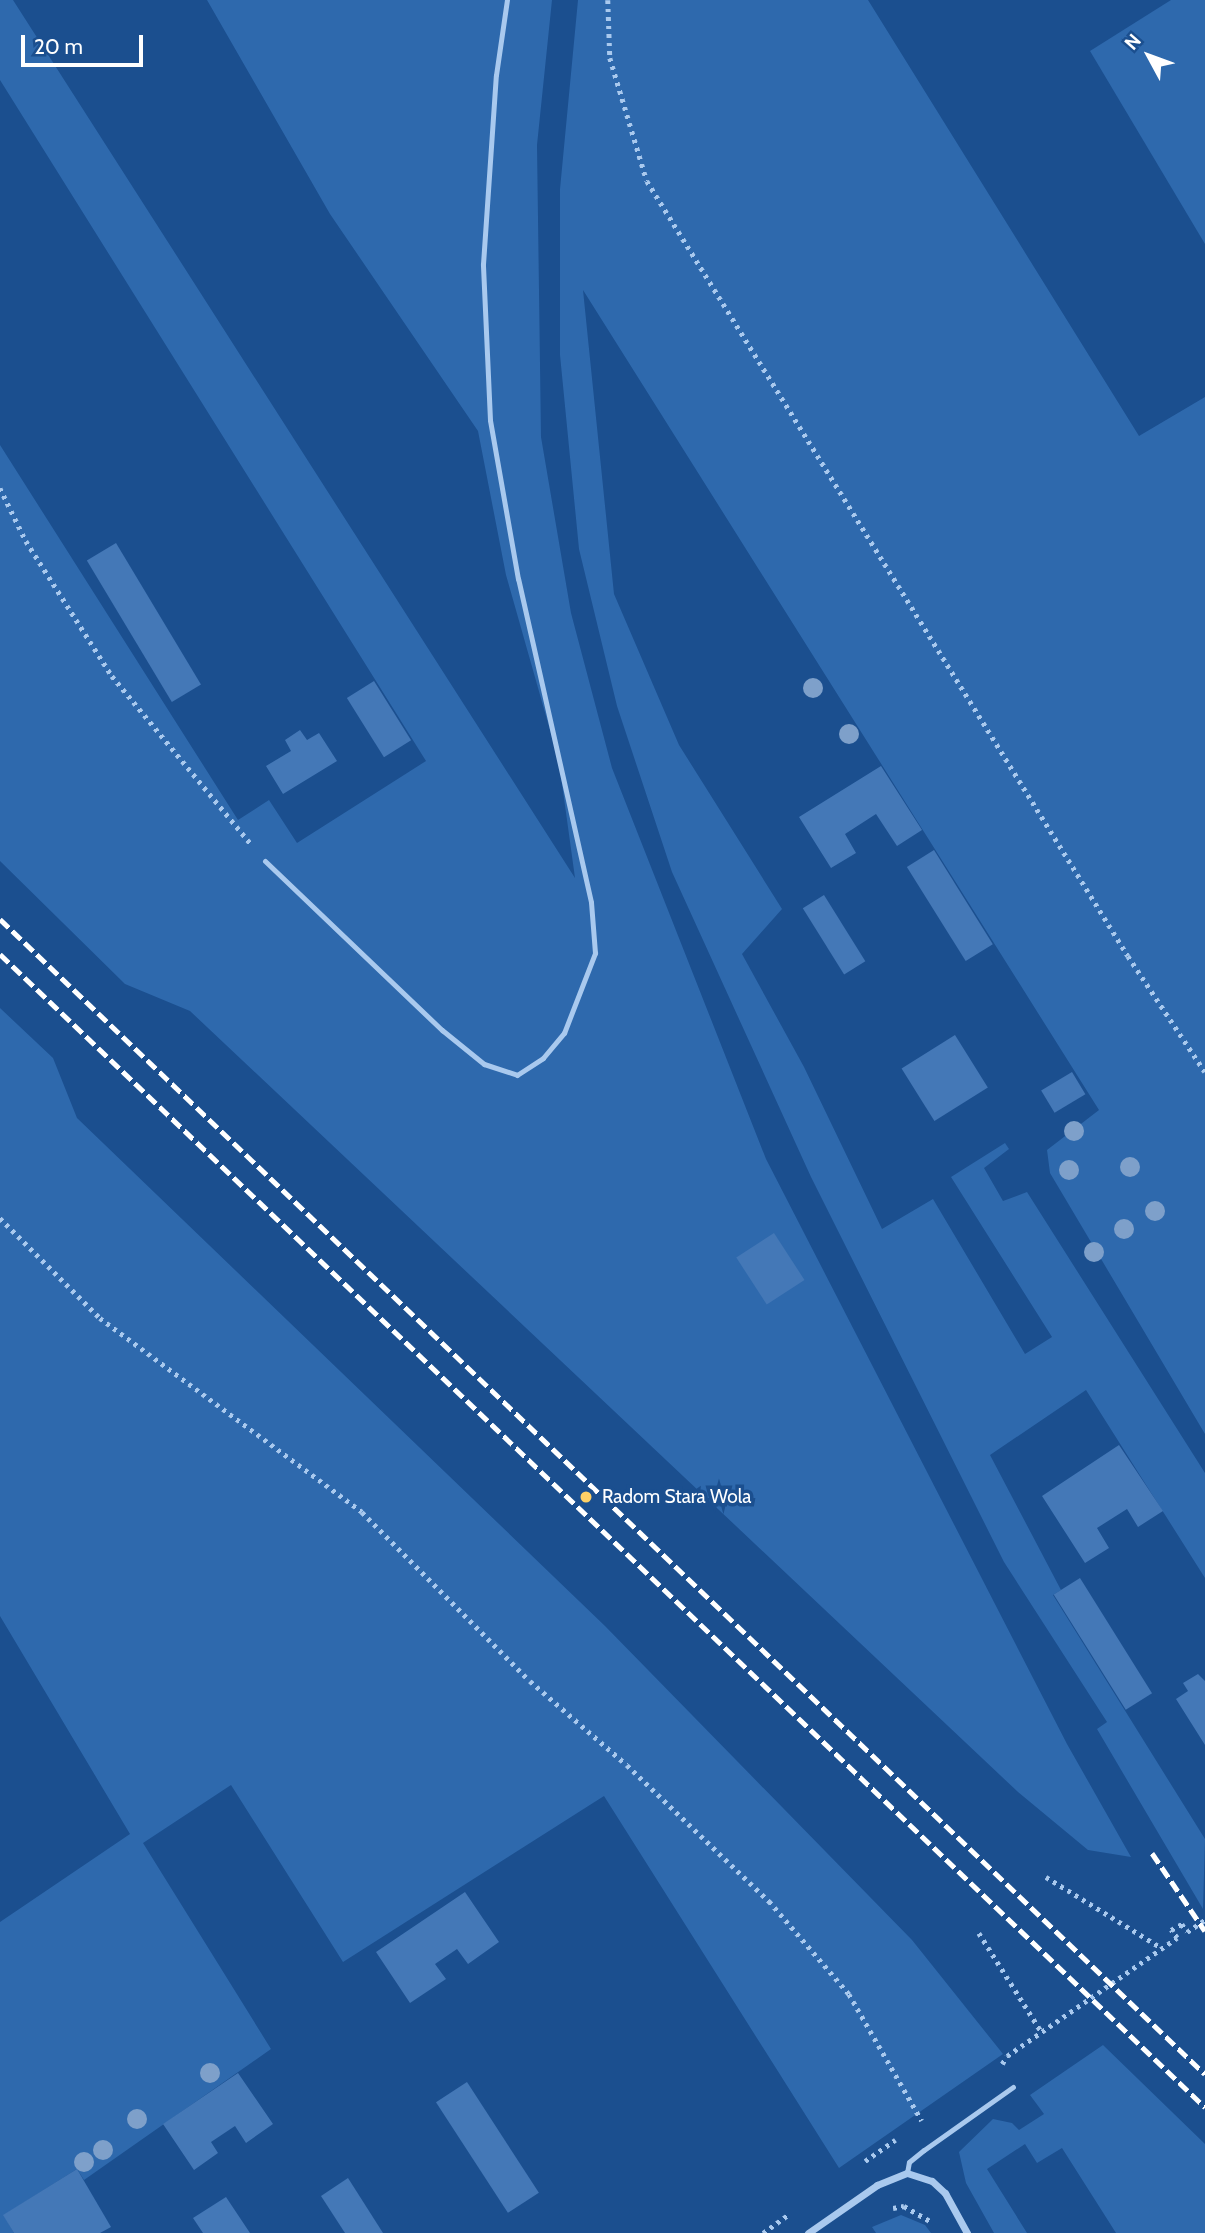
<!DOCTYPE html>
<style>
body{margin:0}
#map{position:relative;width:1205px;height:2233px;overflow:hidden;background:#1b4f8f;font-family:Cabin,sans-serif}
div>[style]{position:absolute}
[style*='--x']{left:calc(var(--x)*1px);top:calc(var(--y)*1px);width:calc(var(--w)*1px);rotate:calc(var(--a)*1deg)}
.green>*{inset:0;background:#2e69ad}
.building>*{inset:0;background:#4478b7;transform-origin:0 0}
.path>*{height:4.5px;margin-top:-2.25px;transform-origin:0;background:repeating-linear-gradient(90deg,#a9c9ee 0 3.5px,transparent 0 8.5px)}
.lane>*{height:5px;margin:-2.5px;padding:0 2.5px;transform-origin:2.5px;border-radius:2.5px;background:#a9c9ee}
.street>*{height:7px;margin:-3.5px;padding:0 3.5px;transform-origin:3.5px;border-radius:3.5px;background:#a9c9ee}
.rail>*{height:5px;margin-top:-2.5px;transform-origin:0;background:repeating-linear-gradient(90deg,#fff 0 12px,transparent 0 17px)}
.trees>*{width:20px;height:20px;margin:-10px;border-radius:50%;background:#7ea0ca}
.dots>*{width:19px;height:19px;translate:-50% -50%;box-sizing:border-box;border:4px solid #1b4f8f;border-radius:50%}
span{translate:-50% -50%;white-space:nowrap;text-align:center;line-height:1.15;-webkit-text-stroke:7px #1b4f8f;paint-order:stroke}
.poi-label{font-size:19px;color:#fff}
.left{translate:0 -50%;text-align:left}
.north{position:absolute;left:1114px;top:21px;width:70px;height:70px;-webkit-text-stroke:5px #1b4f8f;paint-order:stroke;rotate:311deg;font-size:19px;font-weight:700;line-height:28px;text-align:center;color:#fff}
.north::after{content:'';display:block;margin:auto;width:24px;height:32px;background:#fff;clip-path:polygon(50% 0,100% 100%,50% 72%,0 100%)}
.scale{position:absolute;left:21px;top:35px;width:122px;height:32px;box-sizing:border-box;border:4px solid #fff;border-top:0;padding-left:9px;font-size:21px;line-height:24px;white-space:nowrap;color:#fff;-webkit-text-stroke:5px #1b4f8f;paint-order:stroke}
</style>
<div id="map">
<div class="green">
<div style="clip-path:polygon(0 0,13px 0,575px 878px,559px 762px,506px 575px,478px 431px,330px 214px,207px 0,552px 0,537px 145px,541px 437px,571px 613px,612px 768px,766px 1159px,1067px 1744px,1131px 1857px,1088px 1850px,1018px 1792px,190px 1011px,125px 984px,0 861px,0 445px,238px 820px,269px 800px,297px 843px,426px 761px,0 80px)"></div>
<div style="clip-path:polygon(578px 0,868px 0,1139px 436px,1205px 397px,1205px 1434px,1050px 1173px,1047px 1150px,1099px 1110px,583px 290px,614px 594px,679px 745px,782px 909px,742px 954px,804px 1067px,882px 1229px,933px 1199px,1025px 1354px,1052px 1337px,951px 1177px,1005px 1143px,1009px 1149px,984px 1168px,1003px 1201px,1027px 1192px,1205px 1473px,1205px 1578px,1086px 1390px,990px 1455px,1061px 1590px,1053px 1595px,1205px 1839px,1203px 1909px,1097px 1729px,1107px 1722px,1004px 1562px,811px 1177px,672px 872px,617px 706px,579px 549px,560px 355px,560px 189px)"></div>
<div style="clip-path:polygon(1171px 0,1205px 0,1205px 244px,1090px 51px)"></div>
<div style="clip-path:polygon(0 1008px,53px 1058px,77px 1118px,605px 1626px,912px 1940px,1003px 2054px,839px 2168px,604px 1796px,343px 1962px,231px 1785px,143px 1843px,271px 2049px,84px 2180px,77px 2169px,4px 2215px,14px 2233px,0 2233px,0 1922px,130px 1834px,0 1616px)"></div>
<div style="clip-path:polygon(1103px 2045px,1205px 2144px,1205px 2233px,1116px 2233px,1062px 2148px,1037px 2163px,1025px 2144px,987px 2169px,1027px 2233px,994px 2233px,966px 2183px,959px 2152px,993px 2119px,1012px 2123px,1019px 2130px,1044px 2114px,1030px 2095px)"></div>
<div style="clip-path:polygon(901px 2215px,925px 2225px,931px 2233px,876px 2233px,872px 2227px)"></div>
</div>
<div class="building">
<div style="left:116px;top:543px;width:165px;height:34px;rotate:59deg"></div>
<div style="left:374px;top:681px;width:70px;height:32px;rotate:58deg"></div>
<div style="clip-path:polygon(300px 730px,307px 740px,319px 733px,337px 761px,283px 794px,266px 766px,291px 751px,285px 740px)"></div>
<div style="clip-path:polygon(881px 766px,922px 830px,897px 846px,876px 814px,845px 834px,856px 853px,831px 868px,799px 817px)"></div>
<div style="left:934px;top:850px;width:111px;height:32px;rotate:58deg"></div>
<div style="left:824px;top:895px;width:78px;height:25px;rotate:58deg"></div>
<div style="left:955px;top:1035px;width:62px;height:63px;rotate:58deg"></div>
<div style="left:1072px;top:1072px;width:26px;height:36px;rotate:59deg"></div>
<div style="left:774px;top:1233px;width:56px;height:45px;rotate:57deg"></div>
<div style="clip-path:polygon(1119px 1445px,1163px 1511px,1138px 1527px,1127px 1509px,1097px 1528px,1109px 1548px,1085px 1563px,1042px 1496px)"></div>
<div style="left:1080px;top:1578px;width:136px;height:31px;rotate:58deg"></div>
<div style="clip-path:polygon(1198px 1674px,1205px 1681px,1205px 1745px,1176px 1699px,1188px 1691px,1183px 1683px)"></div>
<div style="clip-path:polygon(465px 1892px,499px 1942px,468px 1964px,457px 1949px,435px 1964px,446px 1979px,410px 2003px,376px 1952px)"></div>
<div style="clip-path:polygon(238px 2073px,273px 2124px,246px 2143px,235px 2126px,211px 2142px,218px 2153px,194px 2170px,163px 2124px)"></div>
<div style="left:467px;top:2082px;width:132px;height:37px;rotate:57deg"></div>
<div style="clip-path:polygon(77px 2169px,111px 2227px,100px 2233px,14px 2233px,3px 2215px)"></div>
<div style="clip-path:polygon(348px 2178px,383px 2233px,345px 2233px,321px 2196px)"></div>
<div style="clip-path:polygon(226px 2197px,250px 2233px,203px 2233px,193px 2218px)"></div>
</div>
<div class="path">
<div style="--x:608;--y:0;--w:58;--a:88"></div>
<div style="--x:610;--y:58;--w:128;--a:73.3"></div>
<div style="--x:647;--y:181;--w:912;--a:58.17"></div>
<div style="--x:1128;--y:956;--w:139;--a:56.4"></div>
<div style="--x:0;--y:488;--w:59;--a:63.9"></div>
<div style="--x:26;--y:541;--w:160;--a:57.5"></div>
<div style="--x:112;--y:676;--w:218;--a:50.4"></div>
<div style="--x:0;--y:1218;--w:141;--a:45"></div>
<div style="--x:100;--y:1318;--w:326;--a:36.5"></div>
<div style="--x:362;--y:1512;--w:238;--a:45.2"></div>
<div style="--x:530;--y:1681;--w:128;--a:40.9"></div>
<div style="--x:627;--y:1765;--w:197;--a:43.8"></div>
<div style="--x:769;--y:1901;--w:123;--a:49.3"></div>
<div style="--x:849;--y:1994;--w:146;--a:60.1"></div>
<div style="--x:1046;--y:1877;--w:136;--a:31.5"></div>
<div style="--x:979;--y:1933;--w:116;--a:57.7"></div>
<div style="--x:1002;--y:2064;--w:9;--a:-58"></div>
<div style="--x:1007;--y:2056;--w:207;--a:-34.8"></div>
<div style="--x:1177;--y:1938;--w:10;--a:-127"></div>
<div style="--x:1171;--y:1930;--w:13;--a:-29"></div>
<div style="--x:1182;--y:1924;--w:9;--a:58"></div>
<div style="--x:1187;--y:1932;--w:22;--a:-34"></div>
<div style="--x:865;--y:2161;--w:37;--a:-35"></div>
<div style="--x:893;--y:2208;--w:11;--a:-10"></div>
<div style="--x:904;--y:2206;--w:32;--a:30"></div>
<div style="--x:763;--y:2233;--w:31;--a:-36"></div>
</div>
<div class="lane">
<div style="--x:265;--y:861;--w:245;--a:43.7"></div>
<div style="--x:442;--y:1030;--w:54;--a:39"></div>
<div style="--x:484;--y:1064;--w:35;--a:18"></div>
<div style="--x:517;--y:1075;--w:31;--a:-33"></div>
<div style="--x:543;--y:1058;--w:33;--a:-50"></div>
<div style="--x:564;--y:1033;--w:86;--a:-68.8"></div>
<div style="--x:595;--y:953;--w:51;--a:-94.5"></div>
<div style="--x:591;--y:902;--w:331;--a:-102.7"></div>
<div style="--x:518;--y:579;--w:161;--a:-100"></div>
<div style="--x:490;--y:420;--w:156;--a:-92.6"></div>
<div style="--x:483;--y:264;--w:189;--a:-86.1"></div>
<div style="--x:496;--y:75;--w:76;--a:-81.7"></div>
<div style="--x:907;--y:2173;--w:11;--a:-80"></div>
<div style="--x:909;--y:2162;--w:19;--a:-39"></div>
<div style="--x:924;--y:2150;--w:109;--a:-35.3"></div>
</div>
<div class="street">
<div style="--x:808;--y:2233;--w:84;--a:-34.8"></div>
<div style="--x:877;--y:2185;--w:32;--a:-22"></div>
<div style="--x:907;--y:2173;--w:26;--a:18"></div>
<div style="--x:932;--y:2181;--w:18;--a:43"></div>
<div style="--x:945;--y:2193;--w:46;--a:61.2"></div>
</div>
<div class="rail">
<div style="--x:0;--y:919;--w:1669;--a:43.79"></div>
<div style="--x:0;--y:954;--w:1668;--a:43.74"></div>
<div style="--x:1152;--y:1853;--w:94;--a:55.8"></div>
</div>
<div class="trees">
<div style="left:813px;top:688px"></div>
<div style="left:849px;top:734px"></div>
<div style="left:1074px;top:1131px"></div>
<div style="left:1130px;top:1167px"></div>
<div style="left:1069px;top:1170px"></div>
<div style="left:1155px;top:1211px"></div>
<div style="left:1124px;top:1229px"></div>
<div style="left:1094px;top:1252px"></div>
<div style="left:210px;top:2073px"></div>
<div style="left:137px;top:2119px"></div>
<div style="left:103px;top:2150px"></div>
<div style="left:84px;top:2162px"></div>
</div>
<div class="dots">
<div style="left:586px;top:1497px;background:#ffd166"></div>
</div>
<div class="poi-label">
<span class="left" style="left:602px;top:1497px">Radom Stara Wola</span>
</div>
<div class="north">N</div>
<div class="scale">20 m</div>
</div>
